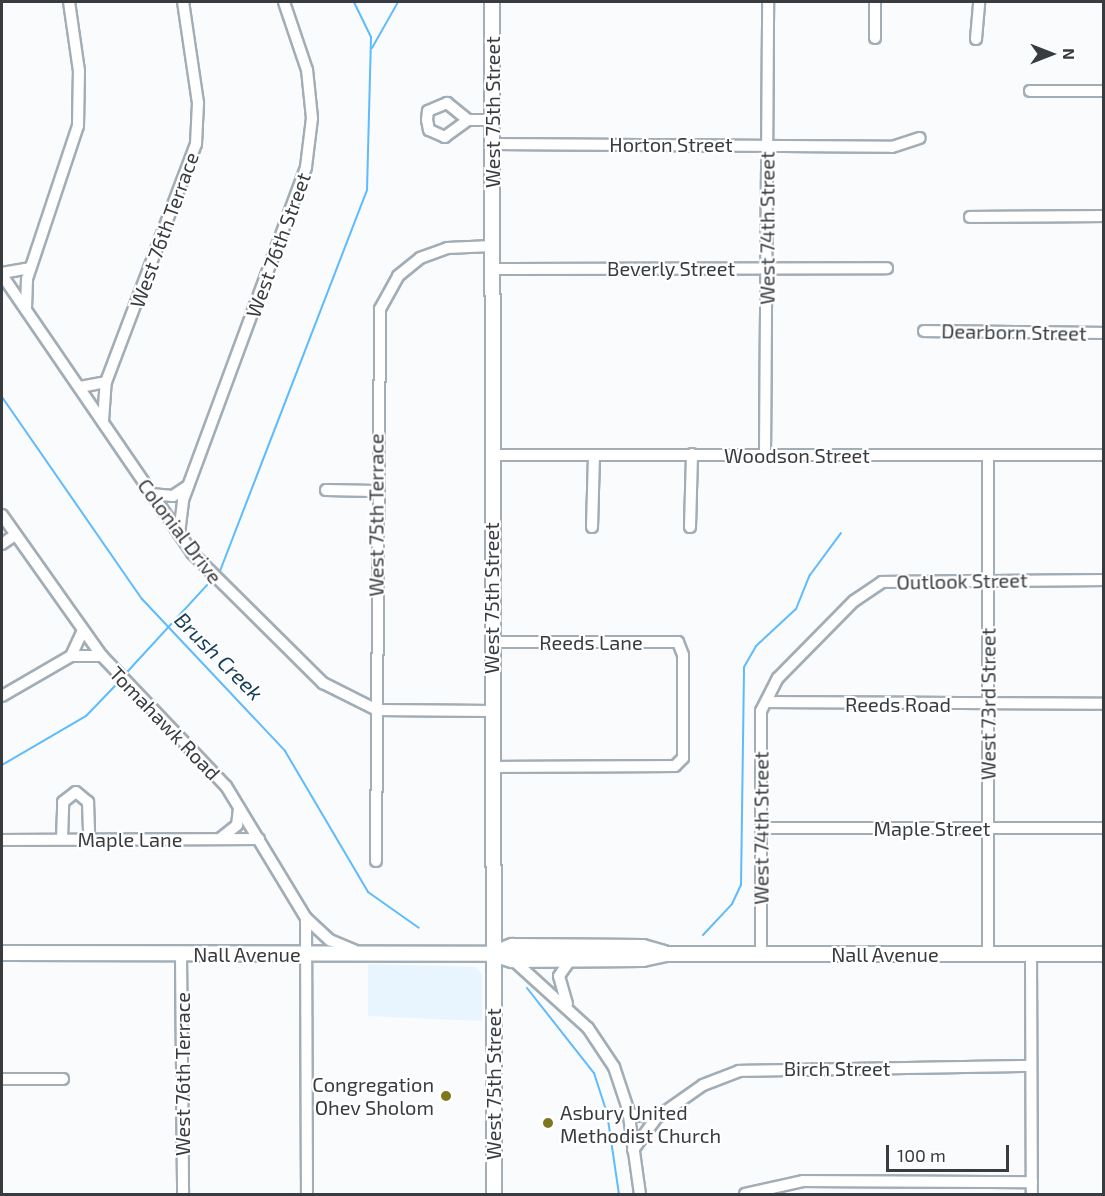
<!DOCTYPE html>
<style>
body{margin:0}
#map{position:relative;width:1105px;height:1196px;overflow:hidden;background:#f9fbfd;font-family:"Exo 2",sans-serif}
div>[style]{position:absolute}
[style*='--x']{left:calc(var(--x)*1px);top:calc(var(--y)*1px);width:calc(var(--w)*1px);rotate:calc(var(--a)*1deg)}
.built>*{inset:0;background:#e9f5fe}
.stream>*{height:2px;margin:-1px;padding:0 1px;transform-origin:1px;border-radius:1px;background:#5ebbfd}
.roads{filter:drop-shadow(2px 0 #a2adb6) drop-shadow(-2px 0 #a2adb6) drop-shadow(0 2px #a2adb6) drop-shadow(0 -2px #a2adb6)}
.minor>*{height:10px;margin:-5px;padding:0 5px;transform-origin:5px;border-radius:5px;background:#fff}
.major>*{height:14px;margin:-7px;padding:0 7px;transform-origin:7px;border-radius:7px;background:#fff}
.dots>*{width:16px;height:16px;translate:-50% -50%;box-sizing:border-box;border:3px solid #fff;border-radius:50%}
span{translate:-50% -50%;white-space:nowrap;text-align:center;line-height:1.15;-webkit-text-stroke:4.5px #fff;paint-order:stroke}
.street-label{font-size:20px;color:#383c40}
.poi-label{font-size:20px;color:#383c40}
.right{translate:-100% -50%;text-align:right}
.left{translate:0 -50%;text-align:left}
.water-label{font-size:21px;color:#173e58;font-style:italic}
.frame{position:absolute;inset:0;border:3px solid #383c40;pointer-events:none}
.north{position:absolute;left:1021px;top:24px;width:60px;height:60px;-webkit-text-stroke:4px #fff;paint-order:stroke;rotate:90deg;font-size:16px;font-weight:700;line-height:24px;text-align:center;color:#383c40}
.north::after{content:'';display:block;margin:auto;width:21px;height:27px;background:#383c40;clip-path:polygon(50% 0,100% 100%,50% 72%,0 100%)}
.scale{position:absolute;left:886px;top:1145px;width:123px;height:27px;box-sizing:border-box;border:3px solid #383c40;border-top:0;padding-left:8px;font-size:18px;line-height:21px;white-space:nowrap;color:#383c40;-webkit-text-stroke:4px #fff;paint-order:stroke}
</style>
<div id="map">
<div class="built">
<div style="clip-path:polygon(368px 964px,475px 967px,482px 974px,482px 1021px,368px 1016px)"></div>
</div>
<div class="stream">
<div style="--x:372;--y:48;--w:53;--a:-60.5"></div>
<div style="--x:2;--y:397;--w:246;--a:55.3"></div>
<div style="--x:142;--y:599;--w:209;--a:46.7"></div>
<div style="--x:285;--y:751;--w:164;--a:59.5"></div>
<div style="--x:368;--y:892;--w:62;--a:35.2"></div>
<div style="--x:220;--y:571;--w:408;--a:-68.9"></div>
<div style="--x:367;--y:190;--w:153;--a:-88.5"></div>
<div style="--x:371;--y:37;--w:39;--a:-116"></div>
<div style="--x:128;--y:671;--w:117;--a:-47.4"></div>
<div style="--x:2;--y:765;--w:97;--a:-30.3"></div>
<div style="--x:86;--y:716;--w:42;--a:-46"></div>
<div style="--x:703;--y:935;--w:42;--a:-46.9"></div>
<div style="--x:732;--y:904;--w:21;--a:-65"></div>
<div style="--x:741;--y:885;--w:218;--a:-89.2"></div>
<div style="--x:744;--y:667;--w:24;--a:-60"></div>
<div style="--x:756;--y:646;--w:54;--a:-42.8"></div>
<div style="--x:796;--y:609;--w:37;--a:-68"></div>
<div style="--x:810;--y:575;--w:52;--a:-53.6"></div>
<div style="--x:527;--y:988;--w:108;--a:51.8"></div>
<div style="--x:594;--y:1073;--w:42;--a:72"></div>
<div style="--x:607;--y:1113;--w:82;--a:81.6"></div>
</div>
<div class="roads">
<div class="minor">
<div style="--x:875;--y:2;--w:36;--a:90"></div>
<div style="--x:976;--y:39;--w:37;--a:-85"></div>
<div style="--x:1030;--y:91;--w:74;--a:0"></div>
<div style="--x:447;--y:103;--w:27;--a:39"></div>
<div style="--x:468;--y:120;--w:29;--a:144"></div>
<div style="--x:445;--y:137;--w:17;--a:-156"></div>
<div style="--x:429;--y:130;--w:10;--a:-101"></div>
<div style="--x:427;--y:120;--w:9;--a:-84"></div>
<div style="--x:428;--y:111;--w:21;--a:-23"></div>
<div style="--x:468;--y:120;--w:24;--a:0"></div>
<div style="--x:492;--y:144;--w:400;--a:0.4"></div>
<div style="--x:892;--y:147;--w:29;--a:-18"></div>
<div style="--x:970;--y:217;--w:134;--a:-0.4"></div>
<div style="--x:491;--y:269;--w:396;--a:-0.1"></div>
<div style="--x:2;--y:273;--w:28;--a:-10"></div>
<div style="--x:2;--y:275;--w:337;--a:55.6"></div>
<div style="--x:192;--y:553;--w:185;--a:44.8"></div>
<div style="--x:323;--y:683;--w:60;--a:26.6"></div>
<div style="--x:377;--y:710;--w:114;--a:0.5"></div>
<div style="--x:26;--y:308;--w:29;--a:-88"></div>
<div style="--x:27;--y:279;--w:161;--a:-71.6"></div>
<div style="--x:78;--y:126;--w:55;--a:-89"></div>
<div style="--x:79;--y:71;--w:70;--a:-98.2"></div>
<div style="--x:924;--y:331;--w:180;--a:0.6"></div>
<div style="--x:80;--y:387;--w:26;--a:-11"></div>
<div style="--x:103;--y:421;--w:39;--a:-86"></div>
<div style="--x:106;--y:382;--w:254;--a:-69.3"></div>
<div style="--x:196;--y:144;--w:41;--a:-87.2"></div>
<div style="--x:198;--y:103;--w:102;--a:-98.4"></div>
<div style="--x:765;--y:454;--w:452;--a:-89.6"></div>
<div style="--x:491;--y:455;--w:613;--a:0"></div>
<div style="--x:326;--y:490;--w:49;--a:1.2"></div>
<div style="--x:151;--y:494;--w:22;--a:5"></div>
<div style="--x:173;--y:496;--w:18;--a:-34"></div>
<div style="--x:2;--y:515;--w:173;--a:54.7"></div>
<div style="--x:102;--y:656;--w:180;--a:46.4"></div>
<div style="--x:226;--y:786;--w:154;--a:58.8"></div>
<div style="--x:306;--y:918;--w:33;--a:43"></div>
<div style="--x:330;--y:940;--w:26;--a:23"></div>
<div style="--x:592;--y:527;--w:72;--a:-88.4"></div>
<div style="--x:690;--y:527;--w:73;--a:-88.4"></div>
<div style="--x:179;--y:534;--w:34;--a:-83"></div>
<div style="--x:183;--y:500;--w:355;--a:-69.7"></div>
<div style="--x:306;--y:167;--w:49;--a:-83"></div>
<div style="--x:312;--y:118;--w:48;--a:-95.9"></div>
<div style="--x:307;--y:70;--w:72;--a:-108.7"></div>
<div style="--x:2;--y:544;--w:16;--a:-35"></div>
<div style="--x:491;--y:642;--w:187;--a:0"></div>
<div style="--x:678;--y:642;--w:14;--a:69"></div>
<div style="--x:683;--y:655;--w:103;--a:90"></div>
<div style="--x:683;--y:758;--w:11;--a:135"></div>
<div style="--x:675;--y:766;--w:184;--a:179.7"></div>
<div style="--x:71;--y:656;--w:26;--a:-65"></div>
<div style="--x:2;--y:696;--w:80;--a:-30.1"></div>
<div style="--x:71;--y:656;--w:31;--a:0"></div>
<div style="--x:766;--y:702;--w:338;--a:0.3"></div>
<div style="--x:761;--y:828;--w:343;--a:0"></div>
<div style="--x:221;--y:838;--w:21;--a:-39"></div>
<div style="--x:237;--y:825;--w:17;--a:-83"></div>
<div style="--x:62;--y:839;--w:37;--a:-88"></div>
<div style="--x:63;--y:802;--w:16;--a:-38"></div>
<div style="--x:76;--y:792;--w:16;--a:40"></div>
<div style="--x:88;--y:802;--w:36;--a:88"></div>
<div style="--x:2;--y:840;--w:257;--a:-0.2"></div>
<div style="--x:376;--y:861;--w:552;--a:-89.58"></div>
<div style="--x:380;--y:309;--w:38;--a:-61"></div>
<div style="--x:398;--y:276;--w:28;--a:-39"></div>
<div style="--x:420;--y:258;--w:29;--a:-20"></div>
<div style="--x:447;--y:248;--w:45;--a:-2.5"></div>
<div style="--x:306;--y:918;--w:276;--a:89.8"></div>
<div style="--x:181;--y:954;--w:240;--a:89.5"></div>
<div style="--x:988;--y:954;--w:499;--a:-90"></div>
<div style="--x:1031;--y:954;--w:240;--a:89.8"></div>
<div style="--x:761;--y:955;--w:244;--a:-90"></div>
<div style="--x:761;--y:711;--w:37;--a:-63"></div>
<div style="--x:778;--y:678;--w:108;--a:-45.4"></div>
<div style="--x:854;--y:601;--w:34;--a:-34"></div>
<div style="--x:882;--y:582;--w:222;--a:-0.5"></div>
<div style="--x:513;--y:960;--w:101;--a:42.2"></div>
<div style="--x:588;--y:1028;--w:47;--a:56.3"></div>
<div style="--x:614;--y:1067;--w:44;--a:71.6"></div>
<div style="--x:628;--y:1109;--w:86;--a:82"></div>
<div style="--x:567;--y:1004;--w:29;--a:-106"></div>
<div style="--x:559;--y:976;--w:19;--a:-55"></div>
<div style="--x:2;--y:1079;--w:61;--a:0"></div>
<div style="--x:628;--y:1114;--w:28;--a:8"></div>
<div style="--x:633;--y:1150;--w:39;--a:-54"></div>
<div style="--x:656;--y:1118;--w:57;--a:-35.1"></div>
<div style="--x:703;--y:1085;--w:39;--a:-21"></div>
<div style="--x:739;--y:1071;--w:292;--a:-1"></div>
<div style="--x:745;--y:1194;--w:59;--a:-12.6"></div>
<div style="--x:803;--y:1181;--w:229;--a:0.3"></div>
</div>
<div class="major">
<div style="--x:492;--y:2;--w:1192;--a:89.9"></div>
<div style="--x:2;--y:953;--w:490;--a:0.1"></div>
<div style="--x:492;--y:954;--w:21;--a:17"></div>
<div style="--x:512;--y:960;--w:131;--a:-0.4"></div>
<div style="--x:643;--y:959;--w:24;--a:-12"></div>
<div style="--x:666;--y:954;--w:438;--a:0"></div>
<div style="--x:492;--y:954;--w:22;--a:-22"></div>
<div style="--x:512;--y:946;--w:131;--a:0.4"></div>
<div style="--x:643;--y:947;--w:22;--a:16"></div>
</div>
</div>
<div class="dots">
<div style="left:446px;top:1096px;background:#7f771c"></div>
<div style="left:548px;top:1123px;background:#7f771c"></div>
</div>
<div class="street-label">
<span style="left:492px;top:112px;rotate:-90deg">West 75th Street</span>
<span style="left:671px;top:144px">Horton Street</span>
<span style="left:767px;top:228px;rotate:-90deg">West 74th Street</span>
<span style="left:164px;top:230px;rotate:-70deg">West 76th Terrace</span>
<span style="left:278px;top:245px;rotate:-70deg">West 76th Street</span>
<span style="left:671px;top:268px">Beverly Street</span>
<span style="left:1014px;top:332px;rotate:1deg">Dearborn Street</span>
<span style="left:797px;top:455px">Woodson Street</span>
<span style="left:376px;top:515px;rotate:-90deg">West 75th Terrace</span>
<span style="left:180px;top:531px;rotate:53deg">Colonial Drive</span>
<span style="left:962px;top:581px;rotate:-1deg">Outlook Street</span>
<span style="left:491px;top:598px;rotate:-90deg">West 75th Street</span>
<span style="left:591px;top:642px">Reeds Lane</span>
<span style="left:898px;top:704px">Reeds Road</span>
<span style="left:988px;top:704px;rotate:-90deg">West 73rd Street</span>
<span style="left:165px;top:723px;rotate:46deg">Tomahawk Road</span>
<span style="left:761px;top:828px;rotate:-90deg">West 74th Street</span>
<span style="left:932px;top:828px">Maple Street</span>
<span style="left:130px;top:839px">Maple Lane</span>
<span style="left:247px;top:954px">Nall Avenue</span>
<span style="left:885px;top:954px">Nall Avenue</span>
<span style="left:837px;top:1068px">Birch Street</span>
<span style="left:182px;top:1074px;rotate:-90deg">West 76th Terrace</span>
<span style="left:493px;top:1084px;rotate:-90deg">West 75th Street</span>
</div>
<div class="poi-label">
<span class="right" style="left:434px;top:1096px">Congregation<br>Ohev Sholom</span>
<span class="left" style="left:560px;top:1124px">Asbury United<br>Methodist Church</span>
</div>
<div class="water-label">
<span style="left:219px;top:656px;rotate:45deg">Brush Creek</span>
</div>
<div class="frame"></div>
<div class="north">N</div>
<div class="scale">100 m</div>
</div>
